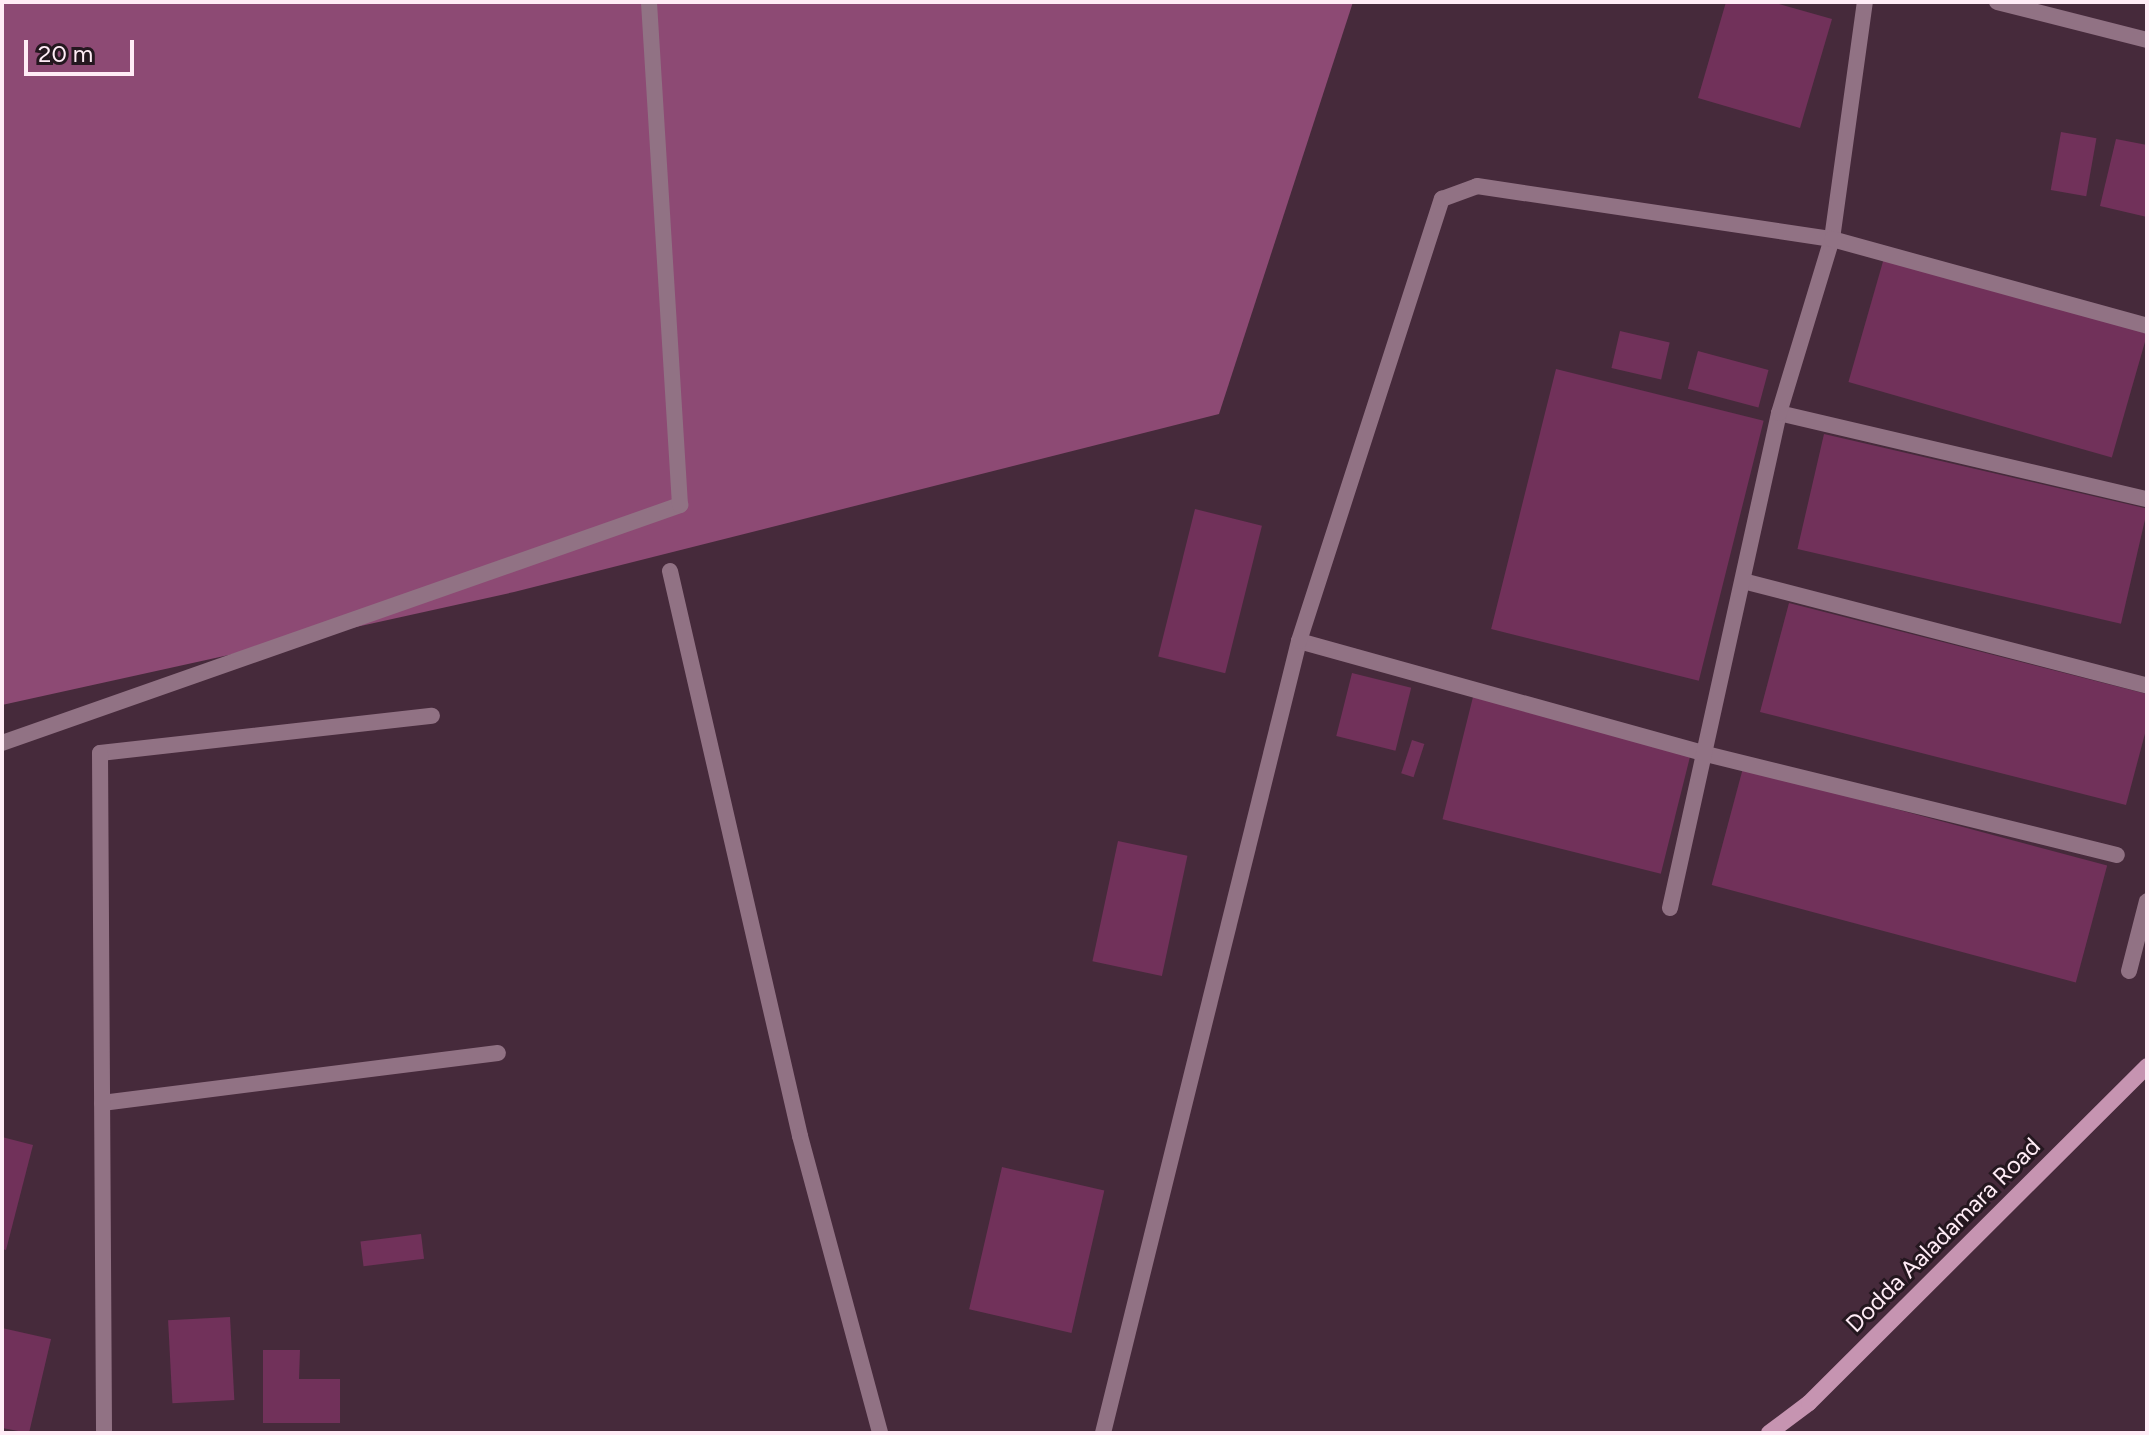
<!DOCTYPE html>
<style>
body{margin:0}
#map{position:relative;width:2149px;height:1435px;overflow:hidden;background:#462a3b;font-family:Figtree,sans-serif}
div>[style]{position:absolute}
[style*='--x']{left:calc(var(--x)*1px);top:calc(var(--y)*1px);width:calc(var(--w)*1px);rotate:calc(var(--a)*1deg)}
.forest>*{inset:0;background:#8d4a74}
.building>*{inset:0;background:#71315a;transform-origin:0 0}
.lane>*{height:16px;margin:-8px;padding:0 8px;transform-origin:8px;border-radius:8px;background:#917284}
.street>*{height:16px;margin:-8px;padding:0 8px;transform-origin:8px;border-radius:8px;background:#917284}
.secondary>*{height:16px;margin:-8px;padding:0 8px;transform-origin:8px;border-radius:8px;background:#c694b1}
span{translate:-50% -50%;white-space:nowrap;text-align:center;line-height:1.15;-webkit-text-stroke:6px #24171f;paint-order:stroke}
.street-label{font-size:24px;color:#ffecf6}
.frame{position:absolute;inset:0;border:4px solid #ffecf6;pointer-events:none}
.scale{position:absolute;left:24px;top:40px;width:110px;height:36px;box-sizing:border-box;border:4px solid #ffecf6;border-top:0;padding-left:10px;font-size:24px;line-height:28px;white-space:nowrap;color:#ffecf6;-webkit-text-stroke:6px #24171f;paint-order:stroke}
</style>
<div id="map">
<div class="forest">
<div style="clip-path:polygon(2px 2px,1353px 2px,1219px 414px,514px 592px,2px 705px)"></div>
</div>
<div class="building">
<div style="clip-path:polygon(1726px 2px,1772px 2px,1832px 19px,1800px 128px,1698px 98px)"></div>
<div style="left:2061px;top:132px;width:36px;height:59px;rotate:10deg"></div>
<div style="clip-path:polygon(2116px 139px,2147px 145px,2147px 217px,2100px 206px)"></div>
<div style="left:1884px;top:258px;width:274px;height:129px;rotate:16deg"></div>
<div style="left:1620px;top:331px;width:51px;height:38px;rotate:13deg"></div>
<div style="left:1698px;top:351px;width:73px;height:39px;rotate:15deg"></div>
<div style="left:1556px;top:369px;width:214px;height:268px;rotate:14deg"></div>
<div style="left:1824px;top:434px;width:332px;height:118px;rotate:13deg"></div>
<div style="left:1195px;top:509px;width:69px;height:152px;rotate:14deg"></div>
<div style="clip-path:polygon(1789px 603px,2147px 694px,2147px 726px,2126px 805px,1760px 712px)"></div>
<div style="left:1352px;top:673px;width:61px;height:65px;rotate:14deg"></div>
<div style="left:1473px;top:697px;width:225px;height:126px;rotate:14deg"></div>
<div style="left:1412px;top:740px;width:13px;height:35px;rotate:18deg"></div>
<div style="left:1743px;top:768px;width:377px;height:121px;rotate:15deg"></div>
<div style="left:1118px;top:841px;width:71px;height:123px;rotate:12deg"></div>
<div style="clip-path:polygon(2px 1137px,33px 1145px,6px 1250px,2px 1249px)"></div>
<div style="left:1002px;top:1167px;width:105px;height:146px;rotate:13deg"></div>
<div style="left:421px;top:1234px;width:25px;height:61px;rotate:83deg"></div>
<div style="left:230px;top:1317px;width:83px;height:62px;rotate:87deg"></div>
<div style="clip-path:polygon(2px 1328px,51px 1339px,29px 1433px,2px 1428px)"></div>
<div style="clip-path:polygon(263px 1350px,300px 1350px,299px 1379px,340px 1379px,340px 1423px,263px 1423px)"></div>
</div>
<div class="lane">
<div style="--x:1997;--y:2;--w:155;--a:14.2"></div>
<div style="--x:1779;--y:413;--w:378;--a:13.2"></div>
<div style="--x:1743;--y:581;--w:416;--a:14.5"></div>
<div style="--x:1299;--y:641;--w:422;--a:15.5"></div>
<div style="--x:1706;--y:754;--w:423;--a:13.8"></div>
<div style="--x:2;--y:743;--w:719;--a:-19.34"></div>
<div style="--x:680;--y:505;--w:504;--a:-93.53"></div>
<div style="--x:100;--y:753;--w:334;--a:-6.4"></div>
<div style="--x:1670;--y:908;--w:507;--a:-77.58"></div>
<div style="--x:1779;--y:413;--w:182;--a:-73.1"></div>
<div style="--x:1832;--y:239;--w:239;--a:-82.1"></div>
<div style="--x:2129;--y:971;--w:72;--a:-75.6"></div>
<div style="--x:102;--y:1103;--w:399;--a:-7.2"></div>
<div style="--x:1103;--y:1433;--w:816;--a:-76.1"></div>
<div style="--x:1299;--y:641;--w:465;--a:-72.1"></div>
<div style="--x:1442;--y:199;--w:37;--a:-20"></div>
<div style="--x:1477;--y:186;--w:359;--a:8.5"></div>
<div style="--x:1832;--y:239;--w:327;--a:15.4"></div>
</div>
<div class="street">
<div style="--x:670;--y:571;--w:580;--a:77.04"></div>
<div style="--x:800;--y:1136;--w:308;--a:74.9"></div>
<div style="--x:100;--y:753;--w:680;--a:89.66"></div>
</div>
<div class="secondary">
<div style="--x:1769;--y:1433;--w:50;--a:-36.9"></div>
<div style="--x:1809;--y:1403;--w:477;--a:-44.9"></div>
</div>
<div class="street-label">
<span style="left:1943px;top:1235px;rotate:-45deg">Dodda Aaladamara Road</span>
</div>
<div class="frame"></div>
<div class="scale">20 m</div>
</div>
